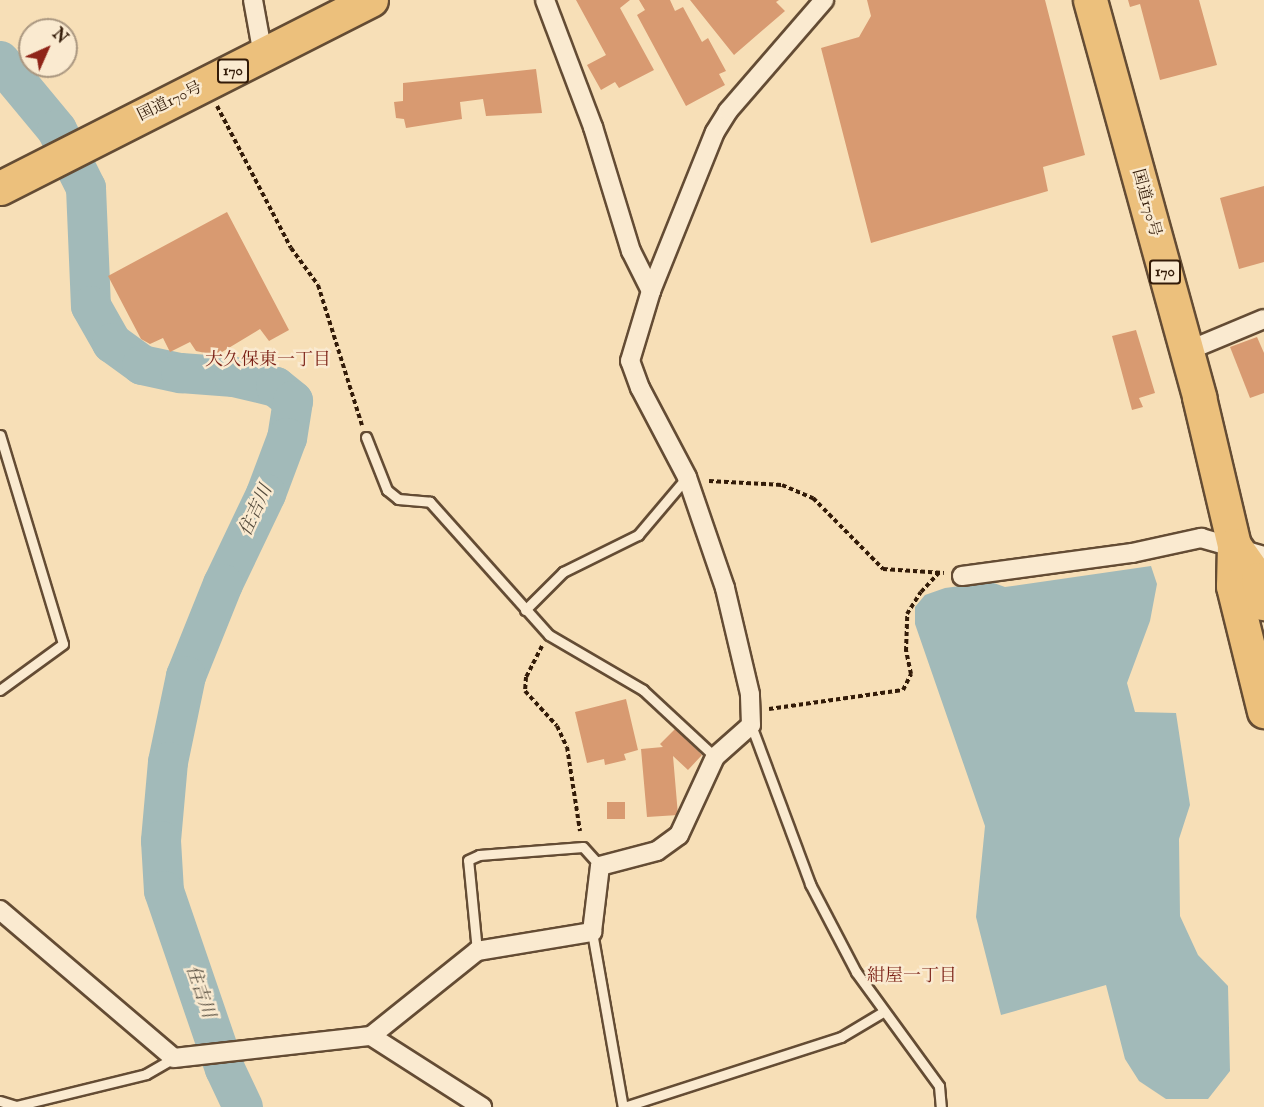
<!DOCTYPE html>
<meta charset="utf-8">
<style>
body{margin:0}
#map{position:relative;width:1264px;height:1107px;overflow:hidden;background:#f7dfb7;font-family:"IM FELL English","Noto Serif JP",serif}
div>[style]{position:absolute}
[style*='--x']{left:calc(var(--x)*1px);top:calc(var(--y)*1px);width:calc(var(--w)*1px);rotate:calc(var(--a)*1deg)}
.water>*{inset:0;background:#a2bab9}
.river>*{height:40px;margin:-20px;padding:0 20px;transform-origin:20px;border-radius:20px;background:#a2bab9}
.building>*{inset:0;background:#d89a71;transform-origin:0 0}
.path>*{height:4px;margin-top:-2px;transform-origin:0;background:repeating-linear-gradient(90deg,#331b08 0 4.5px,transparent 0 7.5px)}
.roads{filter:drop-shadow(2px 0 #644c34) drop-shadow(-2px 0 #644c34) drop-shadow(0 2px #644c34) drop-shadow(0 -2px #644c34)}
.lane>*{height:9px;margin:-4.5px;padding:0 4.5px;transform-origin:4.5px;border-radius:4.5px;background:#faead0}
.street>*{height:18px;margin:-9px;padding:0 9px;transform-origin:9px;border-radius:9px;background:#faead0}
.highway>*{height:33px;margin:-16.5px;padding:0 16.5px;transform-origin:16.5px;border-radius:16.5px;background:#ecc07c}
span{translate:-50% -50%;white-space:nowrap;text-align:center;line-height:1.15;-webkit-text-stroke:5px #faead0;paint-order:stroke}
.shield-label span{padding:2px 4px;background:#faead0;border:2px solid;border-radius:4px;-webkit-text-stroke-width:0}
.shield-label{font-size:15px;color:#331b08;font-weight:700}
.street-label{font-size:16px;color:#331b08}
.neighbourhood-label{font-size:18px;color:#7a1f14}
.water-label{font-size:18px;color:#544b3d;font-style:italic}
.north{position:absolute;left:18px;top:18px;width:60px;height:60px;box-sizing:border-box;background:#faead0;border:2px solid #aa9780;border-radius:50%;rotate:45deg;font-size:16px;font-weight:700;line-height:24px;text-align:center;color:#331b08}
.north::after{content:'';display:block;margin:auto;width:21px;height:27px;background:#8f2418;clip-path:polygon(50% 0,100% 100%,50% 72%,0 100%)}
</style>
<div id="map">
<div class="water">
<div style="clip-path:polygon(1151px 566px,1157px 584px,1150px 621px,1127px 683px,1135px 712px,1176px 713px,1190px 805px,1179px 839px,1180px 916px,1198px 955px,1228px 986px,1230px 1071px,1208px 1099px,1166px 1099px,1139px 1081px,1125px 1059px,1106px 985px,1001px 1015px,976px 917px,985px 826px,915px 624px,915px 607px,925px 595px,945px 588px,991px 582px,1005px 587px)"></div>
</div>
<div class="river">
<div style="--x:0;--y:61;--w:89;--a:50.4"></div>
<div style="--x:57;--y:130;--w:65;--a:63.4"></div>
<div style="--x:86;--y:188;--w:118;--a:87.6"></div>
<div style="--x:91;--y:306;--w:43;--a:60.4"></div>
<div style="--x:112;--y:343;--w:37;--a:36"></div>
<div style="--x:142;--y:365;--w:40;--a:12"></div>
<div style="--x:181;--y:373;--w:53;--a:4.3"></div>
<div style="--x:234;--y:377;--w:43;--a:13.4"></div>
<div style="--x:276;--y:387;--w:22;--a:39"></div>
<div style="--x:293;--y:401;--w:37;--a:99"></div>
<div style="--x:287;--y:438;--w:60;--a:110.6"></div>
<div style="--x:266;--y:494;--w:100;--a:115.5"></div>
<div style="--x:223;--y:584;--w:99;--a:111.9"></div>
<div style="--x:186;--y:676;--w:88;--a:101.8"></div>
<div style="--x:168;--y:762;--w:79;--a:95.1"></div>
<div style="--x:161;--y:841;--w:50;--a:86.6"></div>
<div style="--x:164;--y:891;--w:188;--a:71.1"></div>
<div style="--x:225;--y:1069;--w:42;--a:64.7"></div>
</div>
<div class="building">
<div style="clip-path:polygon(576px 0,630px 0,620px 8px,654px 70px,619px 88px,615px 82px,601px 90px,587px 65px,606px 55px)"></div>
<div style="clip-path:polygon(639px 0,670px 0,675px 11px,683px 7px,702px 42px,708px 38px,726px 71px,719px 74px,725px 85px,686px 106px,637px 15px,645px 10px)"></div>
<div style="clip-path:polygon(690px 0,779px 0,776px 2px,785px 11px,734px 55px)"></div>
<div style="clip-path:polygon(867px 0,1045px 0,1085px 155px,1043px 167px,1048px 191px,871px 243px,821px 48px,859px 37px,871px 16px)"></div>
<div style="clip-path:polygon(1128px 0,1199px 0,1217px 65px,1160px 80px,1140px 4px,1130px 7px)"></div>
<div style="clip-path:polygon(536px 69px,542px 113px,486px 116px,483px 99px,460px 102px,462px 119px,406px 128px,404px 119px,396px 118px,394px 102px,403px 101px,403px 83px)"></div>
<div style="clip-path:polygon(1264px 186px,1264px 262px,1239px 269px,1220px 198px)"></div>
<div style="clip-path:polygon(227px 212px,289px 330px,269px 341px,260px 329px,222px 352px,210px 354px,196px 351px,190px 342px,170px 352px,163px 338px,150px 344px,141px 339px,108px 276px)"></div>
<div style="clip-path:polygon(1136px 330px,1155px 393px,1139px 398px,1143px 407px,1132px 410px,1112px 336px)"></div>
<div style="clip-path:polygon(1257px 337px,1264px 353px,1264px 393px,1250px 398px,1230px 347px)"></div>
<div style="clip-path:polygon(626px 699px,638px 750px,624px 754px,626px 760px,605px 765px,604px 759px,587px 763px,575px 712px)"></div>
<div style="clip-path:polygon(675px 729px,702px 755px,688px 770px,673px 756px,678px 815px,647px 817px,641px 749px,663px 747px,660px 744px)"></div>
<div style="left:607px;top:802px;width:18px;height:17px"></div>
</div>
<div class="path">
<div style="--x:217;--y:106;--w:160;--a:62.5"></div>
<div style="--x:291;--y:248;--w:46;--a:53.9"></div>
<div style="--x:318;--y:285;--w:147;--a:72.6"></div>
<div style="--x:709;--y:481;--w:73;--a:3.1"></div>
<div style="--x:782;--y:485;--w:34;--a:23"></div>
<div style="--x:813;--y:498;--w:100;--a:45.4"></div>
<div style="--x:883;--y:569;--w:61;--a:3.8"></div>
<div style="--x:542;--y:646;--w:35;--a:117"></div>
<div style="--x:526;--y:677;--w:14;--a:94"></div>
<div style="--x:525;--y:691;--w:47;--a:47.6"></div>
<div style="--x:557;--y:726;--w:23;--a:65"></div>
<div style="--x:567;--y:747;--w:85;--a:81.2"></div>
<div style="--x:769;--y:709;--w:135;--a:-8.1"></div>
<div style="--x:903;--y:690;--w:18;--a:-63"></div>
<div style="--x:911;--y:674;--w:24;--a:-102"></div>
<div style="--x:906;--y:651;--w:37;--a:-88"></div>
<div style="--x:907;--y:614;--w:26;--a:-58"></div>
<div style="--x:921;--y:592;--w:26;--a:-47"></div>
</div>
<div class="roads">
<div class="lane">
<div style="--x:0;--y:435;--w:218;--a:73.2"></div>
<div style="--x:63;--y:644;--w:78;--a:143.9"></div>
<div style="--x:366;--y:437;--w:57;--a:68.4"></div>
<div style="--x:387;--y:490;--w:14;--a:39"></div>
<div style="--x:398;--y:499;--w:32;--a:5"></div>
<div style="--x:430;--y:502;--w:178;--a:48.2"></div>
<div style="--x:549;--y:635;--w:109;--a:30.3"></div>
<div style="--x:643;--y:690;--w:98;--a:42.9"></div>
<div style="--x:525;--y:610;--w:54;--a:-45"></div>
<div style="--x:563;--y:572;--w:84;--a:-26.3"></div>
<div style="--x:638;--y:535;--w:76;--a:-49.8"></div>
<div style="--x:751;--y:725;--w:170;--a:69.6"></div>
<div style="--x:810;--y:884;--w:99;--a:62.4"></div>
<div style="--x:856;--y:972;--w:141;--a:53.9"></div>
<div style="--x:939;--y:1086;--w:21;--a:85"></div>
<div style="--x:592;--y:932;--w:178;--a:80"></div>
<div style="--x:477;--y:951;--w:91;--a:-95.6"></div>
<div style="--x:468;--y:860;--w:12;--a:-24"></div>
<div style="--x:479;--y:855;--w:104;--a:-4.4"></div>
<div style="--x:583;--y:847;--w:25;--a:48"></div>
<div style="--x:0;--y:1101;--w:17;--a:17"></div>
<div style="--x:16;--y:1106;--w:134;--a:-13.8"></div>
<div style="--x:146;--y:1074;--w:32;--a:-30"></div>
<div style="--x:624;--y:1107;--w:228;--a:-17.9"></div>
<div style="--x:841;--y:1037;--w:49;--a:-30.8"></div>
</div>
<div class="street">
<div style="--x:253;--y:0;--w:56;--a:79.7"></div>
<div style="--x:545;--y:0;--w:136;--a:69.3"></div>
<div style="--x:593;--y:127;--w:130;--a:73"></div>
<div style="--x:631;--y:251;--w:45;--a:63.4"></div>
<div style="--x:1187;--y:351;--w:83;--a:-22.6"></div>
<div style="--x:962;--y:576;--w:172;--a:-7.7"></div>
<div style="--x:1132;--y:553;--w:71;--a:-12.3"></div>
<div style="--x:1201;--y:538;--w:66;--a:15.9"></div>
<div style="--x:0;--y:910;--w:228;--a:40.4"></div>
<div style="--x:174;--y:1058;--w:198;--a:-6.4"></div>
<div style="--x:371;--y:1036;--w:136;--a:-38.7"></div>
<div style="--x:477;--y:951;--w:117;--a:-9.4"></div>
<div style="--x:592;--y:932;--w:66;--a:-83.1"></div>
<div style="--x:600;--y:866;--w:59;--a:-14.7"></div>
<div style="--x:657;--y:851;--w:27;--a:-36"></div>
<div style="--x:679;--y:835;--w:86;--a:-65.2"></div>
<div style="--x:715;--y:757;--w:48;--a:-41.6"></div>
<div style="--x:751;--y:725;--w:31;--a:-92"></div>
<div style="--x:750;--y:694;--w:109;--a:-103.3"></div>
<div style="--x:725;--y:588;--w:117;--a:-108.9"></div>
<div style="--x:687;--y:477;--w:101;--a:-117.8"></div>
<div style="--x:640;--y:388;--w:29;--a:-110"></div>
<div style="--x:630;--y:361;--w:73;--a:-73.3"></div>
<div style="--x:651;--y:291;--w:171;--a:-68.1"></div>
<div style="--x:715;--y:132;--w:25;--a:-58"></div>
<div style="--x:728;--y:111;--w:147;--a:-49.1"></div>
<div style="--x:371;--y:1036;--w:132;--a:32.6"></div>
</div>
<div class="highway">
<div style="--x:1090;--y:0;--w:412;--a:74.6"></div>
<div style="--x:1199;--y:397;--w:152;--a:76.7"></div>
<div style="--x:1234;--y:545;--w:41;--a:91.4"></div>
<div style="--x:1233;--y:586;--w:129;--a:76.1"></div>
<div style="--x:0;--y:188;--w:416;--a:-26.9"></div>
<div style="--x:1234;--y:545;--w:42;--a:54.8"></div>
<div style="--x:1258;--y:579;--w:25;--a:76"></div>
</div>
</div>
<div class="shield-label">
<span style="left:233px;top:71px">170</span>
<span style="left:1165px;top:272px">170</span>
</div>
<div class="street-label">
<span style="left:170px;top:102px;rotate:-26deg">国道170号</span>
<span style="left:1146px;top:203px;rotate:75deg">国道170号</span>
</div>
<div class="neighbourhood-label">
<span style="left:268px;top:361px">大久保東一丁目</span>
<span style="left:912px;top:977px">紺屋一丁目</span>
</div>
<div class="water-label">
<span style="left:257px;top:511px;rotate:-65deg">住吉川</span>
<span style="left:199px;top:992px;rotate:71deg">住吉川</span>
</div>
<div class="north">N</div>
</div>
